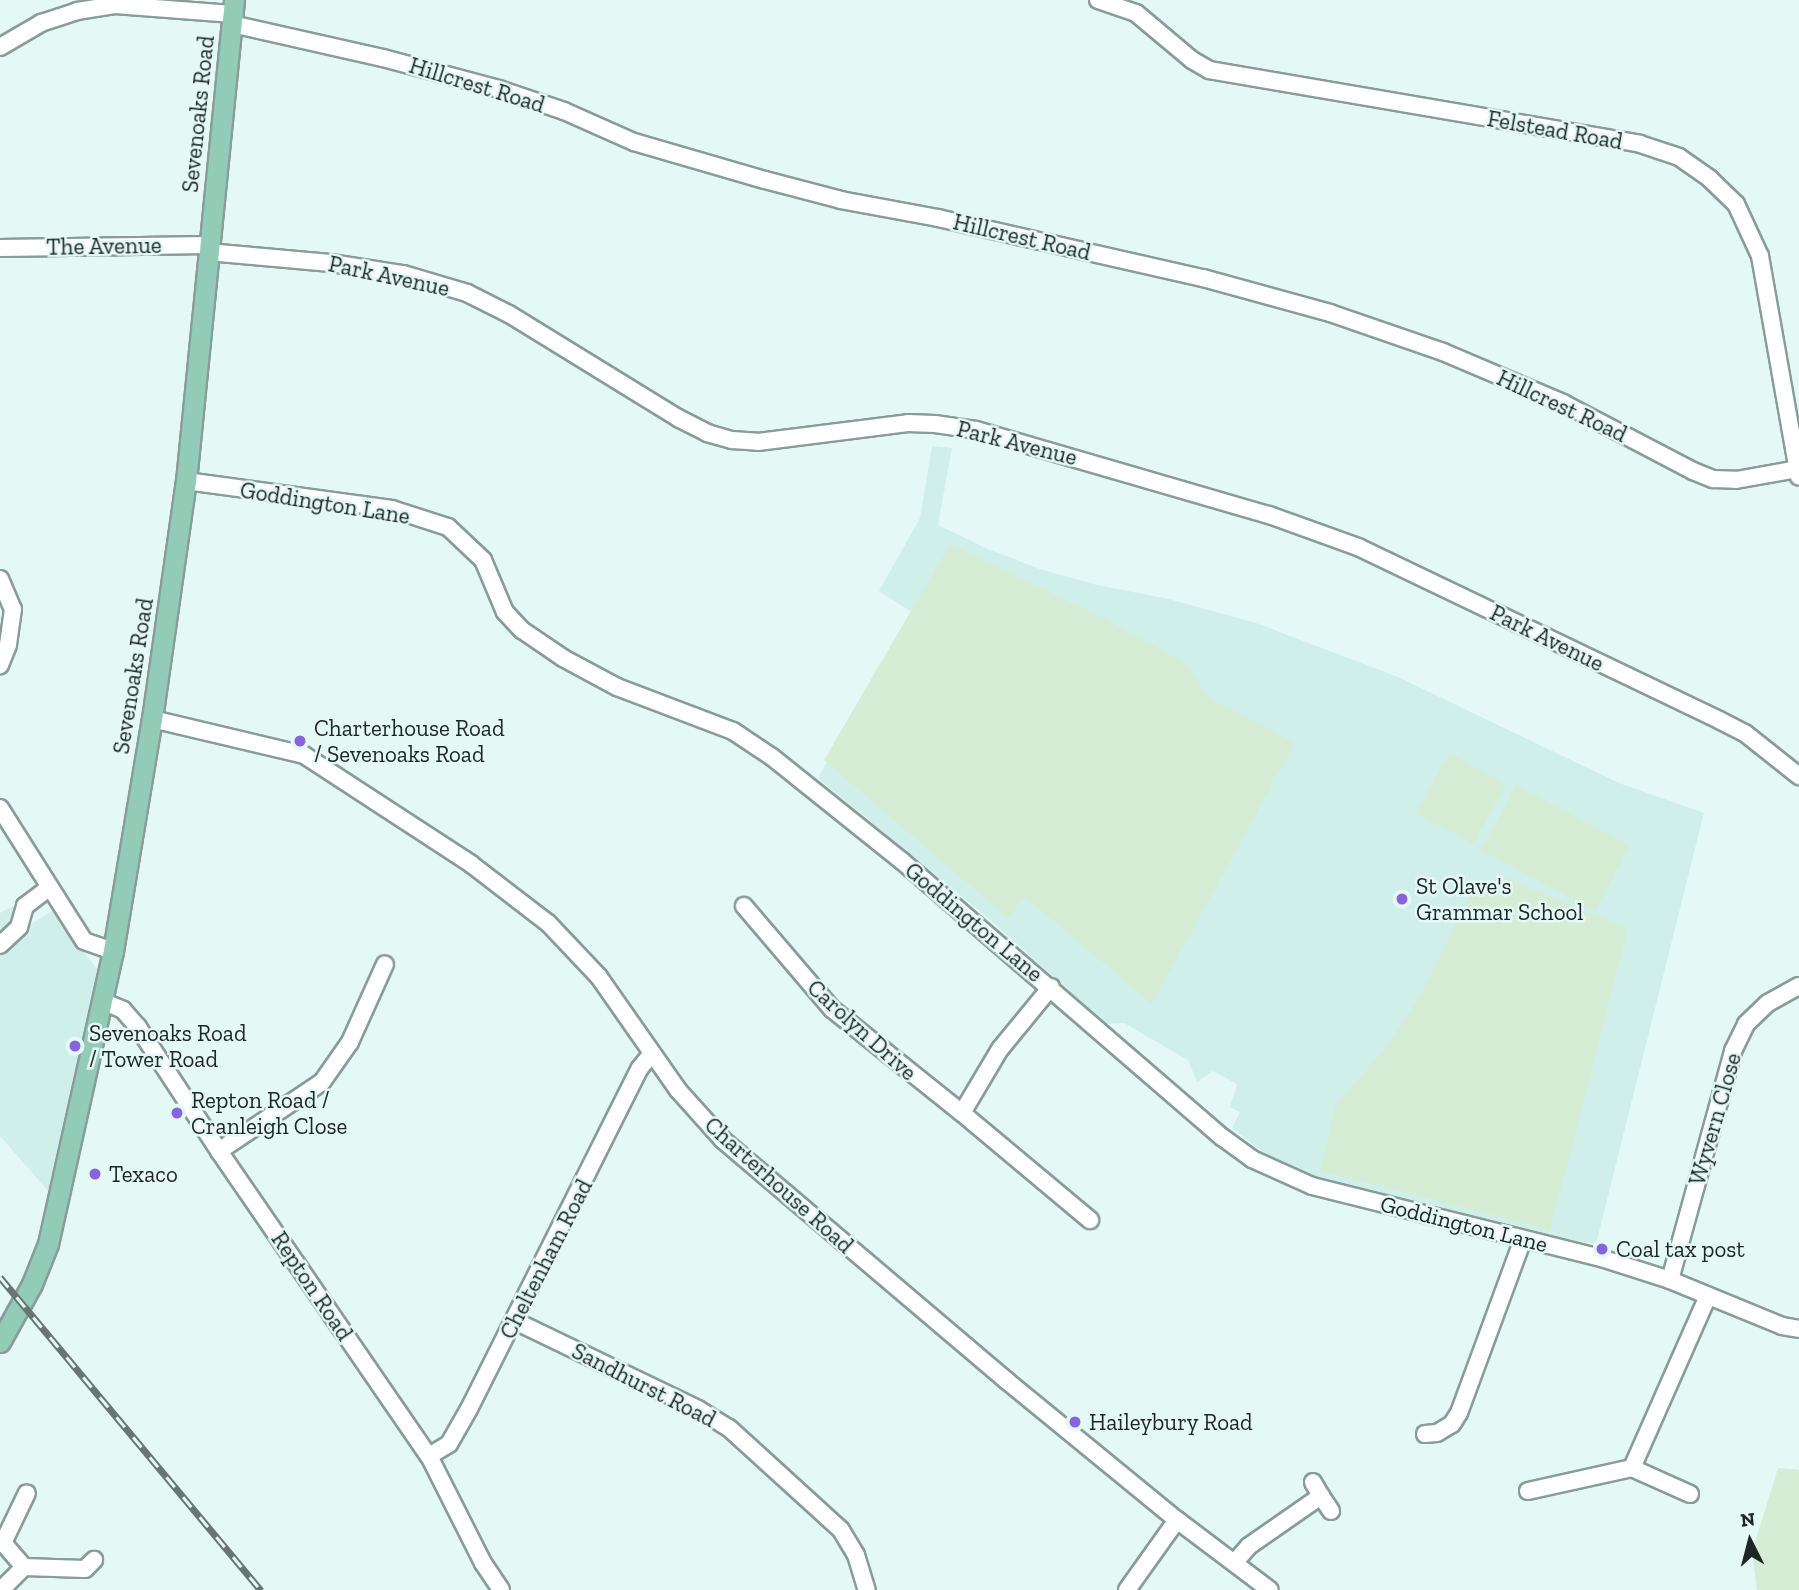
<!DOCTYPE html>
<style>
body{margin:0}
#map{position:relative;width:1799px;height:1590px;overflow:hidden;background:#e4f9f6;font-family:"Zilla Slab",serif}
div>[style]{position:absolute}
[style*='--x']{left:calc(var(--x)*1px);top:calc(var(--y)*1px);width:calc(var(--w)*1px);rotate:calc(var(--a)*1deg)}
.built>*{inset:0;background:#d0efeb}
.green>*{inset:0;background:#d5edd4;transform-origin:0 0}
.roads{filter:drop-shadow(2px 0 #889c9a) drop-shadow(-2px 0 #889c9a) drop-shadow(0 2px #889c9a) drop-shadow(0 -2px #889c9a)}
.minor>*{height:16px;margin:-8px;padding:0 8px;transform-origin:8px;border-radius:8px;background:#fff}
.major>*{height:19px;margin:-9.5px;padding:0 9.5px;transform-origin:9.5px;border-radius:9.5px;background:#92cbb6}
.rail>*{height:7px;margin-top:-3.5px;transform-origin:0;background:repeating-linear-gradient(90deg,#e4f9f6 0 13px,#687573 0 26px);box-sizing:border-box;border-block:2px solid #687573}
.dots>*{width:19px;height:19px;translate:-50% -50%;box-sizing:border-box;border:4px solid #e4f9f6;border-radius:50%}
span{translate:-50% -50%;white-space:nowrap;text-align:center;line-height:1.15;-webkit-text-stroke:5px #e4f9f6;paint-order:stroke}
.street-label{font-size:23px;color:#1e2625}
.poi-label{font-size:23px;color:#1e2625}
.left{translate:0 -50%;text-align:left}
.north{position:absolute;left:1715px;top:1506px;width:70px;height:70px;-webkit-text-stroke:5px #e4f9f6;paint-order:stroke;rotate:354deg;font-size:19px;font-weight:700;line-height:28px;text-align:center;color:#1e2625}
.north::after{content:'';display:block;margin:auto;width:24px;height:32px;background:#1e2625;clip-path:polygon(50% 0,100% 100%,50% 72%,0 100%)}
</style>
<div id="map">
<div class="built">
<div style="clip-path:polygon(932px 446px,952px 448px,938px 525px,988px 549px,1040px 569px,1097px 585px,1169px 599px,1256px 623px,1398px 677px,1619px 783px,1704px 813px,1596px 1244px,1502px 1231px,1312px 1181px,1313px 1174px,1267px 1155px,1232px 1128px,1240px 1112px,1230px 1107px,1237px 1084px,1213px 1071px,1197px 1082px,1188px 1060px,1124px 1023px,1106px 1024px,988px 918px,818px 778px,913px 613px,879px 591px,920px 518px)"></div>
<div style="clip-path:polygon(13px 906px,28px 926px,52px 911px,97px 969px,48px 1191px,0 1136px,0 913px)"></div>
</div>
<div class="green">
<div style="clip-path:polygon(950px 544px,1105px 619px,1184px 662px,1210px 698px,1295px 743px,1152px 1004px,1025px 897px,1008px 918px,824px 760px)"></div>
<div style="left:1449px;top:753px;width:65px;height:68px;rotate:29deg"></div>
<div style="left:1516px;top:785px;width:129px;height:74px;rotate:28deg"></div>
<div style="clip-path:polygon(1506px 878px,1628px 929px,1550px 1230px,1321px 1171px,1335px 1106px,1386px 1047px,1418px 999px,1478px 881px)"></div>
<div style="clip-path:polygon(1778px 1468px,1799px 1470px,1799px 1590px,1757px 1590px,1752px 1552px)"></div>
</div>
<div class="roads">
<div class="minor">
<div style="--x:1098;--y:0;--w:40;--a:18.9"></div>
<div style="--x:1136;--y:13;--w:73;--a:40"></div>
<div style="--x:1192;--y:60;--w:20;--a:30"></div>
<div style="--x:1209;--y:70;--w:437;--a:9.7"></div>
<div style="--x:1640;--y:144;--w:41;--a:18.4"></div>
<div style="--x:1679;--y:157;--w:38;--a:35"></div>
<div style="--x:1710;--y:179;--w:36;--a:44"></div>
<div style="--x:1736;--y:204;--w:57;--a:65.2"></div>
<div style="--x:1760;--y:256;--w:224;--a:80"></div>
<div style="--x:232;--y:24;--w:155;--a:12.7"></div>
<div style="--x:383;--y:58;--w:120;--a:15"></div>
<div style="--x:499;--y:89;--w:69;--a:18.7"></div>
<div style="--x:564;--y:111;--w:77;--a:23.9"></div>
<div style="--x:634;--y:142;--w:136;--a:16.2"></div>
<div style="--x:765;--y:180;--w:79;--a:14.7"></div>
<div style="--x:841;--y:200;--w:99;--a:10.5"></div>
<div style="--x:938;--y:218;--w:272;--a:12.8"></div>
<div style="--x:1203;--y:278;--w:132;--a:15.4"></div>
<div style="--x:1330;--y:313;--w:120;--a:19"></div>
<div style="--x:1443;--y:352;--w:130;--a:23"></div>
<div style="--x:1563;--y:403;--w:147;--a:27.6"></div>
<div style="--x:1693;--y:471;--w:22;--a:22"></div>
<div style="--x:1713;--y:479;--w:23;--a:2"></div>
<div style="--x:1736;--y:480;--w:62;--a:-10.2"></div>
<div style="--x:0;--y:47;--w:48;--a:-30.3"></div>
<div style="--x:41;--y:23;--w:38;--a:-18"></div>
<div style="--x:77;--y:11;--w:38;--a:-9"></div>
<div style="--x:115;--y:5;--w:118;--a:4.4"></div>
<div style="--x:0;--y:248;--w:209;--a:-0.8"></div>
<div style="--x:208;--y:252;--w:123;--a:5.1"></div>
<div style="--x:331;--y:263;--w:73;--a:8.7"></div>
<div style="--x:403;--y:274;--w:67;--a:16.5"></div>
<div style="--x:467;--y:293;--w:47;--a:26.6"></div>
<div style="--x:509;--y:314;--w:198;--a:31.6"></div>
<div style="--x:678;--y:418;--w:33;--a:27"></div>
<div style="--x:707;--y:433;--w:26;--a:16"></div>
<div style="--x:732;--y:440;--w:26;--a:4"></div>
<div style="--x:758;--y:442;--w:151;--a:-7.2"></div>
<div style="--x:908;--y:423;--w:27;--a:2"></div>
<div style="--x:935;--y:424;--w:41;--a:8.3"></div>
<div style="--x:976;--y:430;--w:305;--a:16.2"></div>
<div style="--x:1269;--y:515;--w:95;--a:19.8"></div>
<div style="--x:1358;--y:547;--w:400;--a:25.6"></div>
<div style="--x:1719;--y:720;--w:30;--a:27"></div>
<div style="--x:1746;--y:734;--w:68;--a:38.4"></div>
<div style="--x:186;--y:481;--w:208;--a:7.7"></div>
<div style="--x:392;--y:509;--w:59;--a:17.8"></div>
<div style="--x:448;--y:527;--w:48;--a:43.3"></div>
<div style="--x:483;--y:560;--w:56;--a:67.1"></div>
<div style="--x:505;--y:612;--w:25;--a:47"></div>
<div style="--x:522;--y:630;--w:50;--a:34.3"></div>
<div style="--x:563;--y:658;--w:61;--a:28.2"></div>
<div style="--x:617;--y:687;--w:124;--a:20.8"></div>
<div style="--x:733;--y:731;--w:47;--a:33.7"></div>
<div style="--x:772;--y:757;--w:166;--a:38.7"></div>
<div style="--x:902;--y:861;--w:423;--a:40.8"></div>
<div style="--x:1222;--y:1137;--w:37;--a:36"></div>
<div style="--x:1252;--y:1159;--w:66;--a:24.2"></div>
<div style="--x:1312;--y:1186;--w:298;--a:14"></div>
<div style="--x:1601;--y:1258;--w:72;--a:17.7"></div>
<div style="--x:1670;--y:1280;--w:121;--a:22.3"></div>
<div style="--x:1782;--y:1326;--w:17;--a:10"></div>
<div style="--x:0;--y:579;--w:33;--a:67"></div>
<div style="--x:13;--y:609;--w:36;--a:98"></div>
<div style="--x:8;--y:645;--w:22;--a:112"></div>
<div style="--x:152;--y:719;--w:156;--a:13.3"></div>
<div style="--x:304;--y:755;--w:199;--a:33.1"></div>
<div style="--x:471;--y:864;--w:97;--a:37.5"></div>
<div style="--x:548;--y:923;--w:74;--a:46.6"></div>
<div style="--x:599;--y:977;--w:138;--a:55"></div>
<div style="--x:678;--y:1090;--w:67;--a:48"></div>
<div style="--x:723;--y:1140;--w:372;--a:40.3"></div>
<div style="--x:1007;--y:1381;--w:220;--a:39.3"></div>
<div style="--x:1177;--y:1520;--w:116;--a:37"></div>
<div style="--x:0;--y:808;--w:157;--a:57.7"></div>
<div style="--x:84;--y:941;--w:31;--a:19"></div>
<div style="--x:744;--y:906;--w:135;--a:49.5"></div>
<div style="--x:832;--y:1009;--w:166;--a:38.7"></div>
<div style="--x:0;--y:945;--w:26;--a:-43"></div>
<div style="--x:19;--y:927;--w:22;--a:-74"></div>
<div style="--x:25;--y:906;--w:30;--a:-37"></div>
<div style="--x:1051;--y:987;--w:80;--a:129.4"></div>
<div style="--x:1000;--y:1049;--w:74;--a:120.7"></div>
<div style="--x:962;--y:1113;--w:167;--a:39.9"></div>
<div style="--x:102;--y:1001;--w:23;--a:23"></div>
<div style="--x:123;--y:1010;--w:23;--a:49"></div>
<div style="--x:138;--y:1027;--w:148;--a:56.8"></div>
<div style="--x:219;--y:1151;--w:370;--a:55.5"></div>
<div style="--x:429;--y:1456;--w:120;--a:63.2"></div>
<div style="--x:483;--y:1563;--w:32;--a:56"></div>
<div style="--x:219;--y:1151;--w:124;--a:-33.8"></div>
<div style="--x:322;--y:1082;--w:49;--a:-55"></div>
<div style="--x:350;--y:1042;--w:85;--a:-65.8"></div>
<div style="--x:1670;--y:1280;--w:238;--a:-74.6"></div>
<div style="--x:1733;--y:1051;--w:30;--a:-64"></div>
<div style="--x:1746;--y:1024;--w:30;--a:-44"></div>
<div style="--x:1768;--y:1003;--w:35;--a:-29"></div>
<div style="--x:515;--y:1321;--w:203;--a:25.7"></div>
<div style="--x:698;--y:1409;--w:36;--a:32"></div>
<div style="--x:729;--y:1428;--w:151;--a:42.3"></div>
<div style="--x:841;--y:1530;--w:29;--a:59"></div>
<div style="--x:856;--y:1555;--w:37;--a:73"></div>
<div style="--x:1425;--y:1434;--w:12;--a:-5"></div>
<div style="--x:1437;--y:1433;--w:17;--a:-31"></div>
<div style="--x:1452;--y:1424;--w:13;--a:-58"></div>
<div style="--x:1459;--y:1413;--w:185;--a:-69.8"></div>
<div style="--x:429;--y:1456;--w:23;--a:-31"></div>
<div style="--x:449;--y:1444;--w:40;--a:-60.3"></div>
<div style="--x:469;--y:1409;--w:381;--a:-63.4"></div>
<div style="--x:640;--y:1068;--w:19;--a:-51"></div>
<div style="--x:1528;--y:1491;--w:107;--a:-12.5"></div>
<div style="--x:1690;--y:1494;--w:64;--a:-155.9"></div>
<div style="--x:1632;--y:1468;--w:188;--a:-66.2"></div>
<div style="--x:1321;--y:1496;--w:18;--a:56"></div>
<div style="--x:1235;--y:1562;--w:21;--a:-49"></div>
<div style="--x:1249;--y:1546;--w:88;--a:-34.8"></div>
<div style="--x:1321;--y:1496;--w:16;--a:-120"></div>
<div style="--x:24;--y:1567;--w:32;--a:-131"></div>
<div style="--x:3;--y:1543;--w:55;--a:-64.4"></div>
<div style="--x:1;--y:1590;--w:33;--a:-45"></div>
<div style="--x:24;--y:1567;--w:61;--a:1.9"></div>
<div style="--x:85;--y:1569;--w:13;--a:-45"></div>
<div style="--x:1127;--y:1590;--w:86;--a:-54.5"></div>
</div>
<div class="major">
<div style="--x:0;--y:1342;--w:66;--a:-61.1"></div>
<div style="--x:32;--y:1284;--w:43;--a:-68.2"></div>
<div style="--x:48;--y:1244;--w:300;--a:-77.5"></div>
<div style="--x:113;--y:951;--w:235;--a:-80.5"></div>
<div style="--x:152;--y:719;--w:240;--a:-81.9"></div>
<div style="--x:186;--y:481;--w:483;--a:-84.3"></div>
</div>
</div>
<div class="rail">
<div style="--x:0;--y:1277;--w:408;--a:50.2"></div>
</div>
<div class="dots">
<div style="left:300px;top:741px;background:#8963dd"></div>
<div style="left:1402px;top:899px;background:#8963dd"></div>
<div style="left:75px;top:1046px;background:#8963dd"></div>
<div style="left:177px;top:1113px;background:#8963dd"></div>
<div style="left:95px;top:1174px;background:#8963dd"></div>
<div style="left:1602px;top:1249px;background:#8963dd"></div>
<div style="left:1075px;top:1422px;background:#8963dd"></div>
</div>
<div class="street-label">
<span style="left:477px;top:85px;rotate:17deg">Hillcrest Road</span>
<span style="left:198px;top:114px;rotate:-84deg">Sevenoaks Road</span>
<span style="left:1555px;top:130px;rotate:10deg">Felstead Road</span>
<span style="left:1022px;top:237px;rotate:13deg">Hillcrest Road</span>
<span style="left:104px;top:246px;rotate:-1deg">The Avenue</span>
<span style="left:389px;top:276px;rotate:12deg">Park Avenue</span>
<span style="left:1562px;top:406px;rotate:25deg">Hillcrest Road</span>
<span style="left:1017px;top:443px;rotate:14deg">Park Avenue</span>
<span style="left:325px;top:503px;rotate:9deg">Goddington Lane</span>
<span style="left:1547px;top:638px;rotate:26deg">Park Avenue</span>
<span style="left:133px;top:676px;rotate:-81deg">Sevenoaks Road</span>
<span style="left:974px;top:922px;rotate:40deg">Goddington Lane</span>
<span style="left:862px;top:1030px;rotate:42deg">Carolyn Drive</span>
<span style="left:1715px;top:1119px;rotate:-74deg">Wyvern Close</span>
<span style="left:779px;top:1185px;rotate:42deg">Charterhouse Road</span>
<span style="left:1464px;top:1224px;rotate:14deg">Goddington Lane</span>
<span style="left:546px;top:1259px;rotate:-63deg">Cheltenham Road</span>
<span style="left:312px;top:1286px;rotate:56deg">Repton Road</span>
<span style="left:644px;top:1385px;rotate:27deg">Sandhurst Road</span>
</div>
<div class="poi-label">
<span class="left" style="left:314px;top:741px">Charterhouse Road<br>/ Sevenoaks Road</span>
<span class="left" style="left:1416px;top:899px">St Olave's<br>Grammar School</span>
<span class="left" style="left:89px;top:1046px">Sevenoaks Road<br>/ Tower Road</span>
<span class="left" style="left:191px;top:1113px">Repton Road /<br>Cranleigh Close</span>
<span class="left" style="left:109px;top:1174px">Texaco</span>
<span class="left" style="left:1616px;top:1249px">Coal tax post</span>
<span class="left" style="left:1089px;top:1422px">Haileybury Road</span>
</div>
<div class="north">N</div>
</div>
